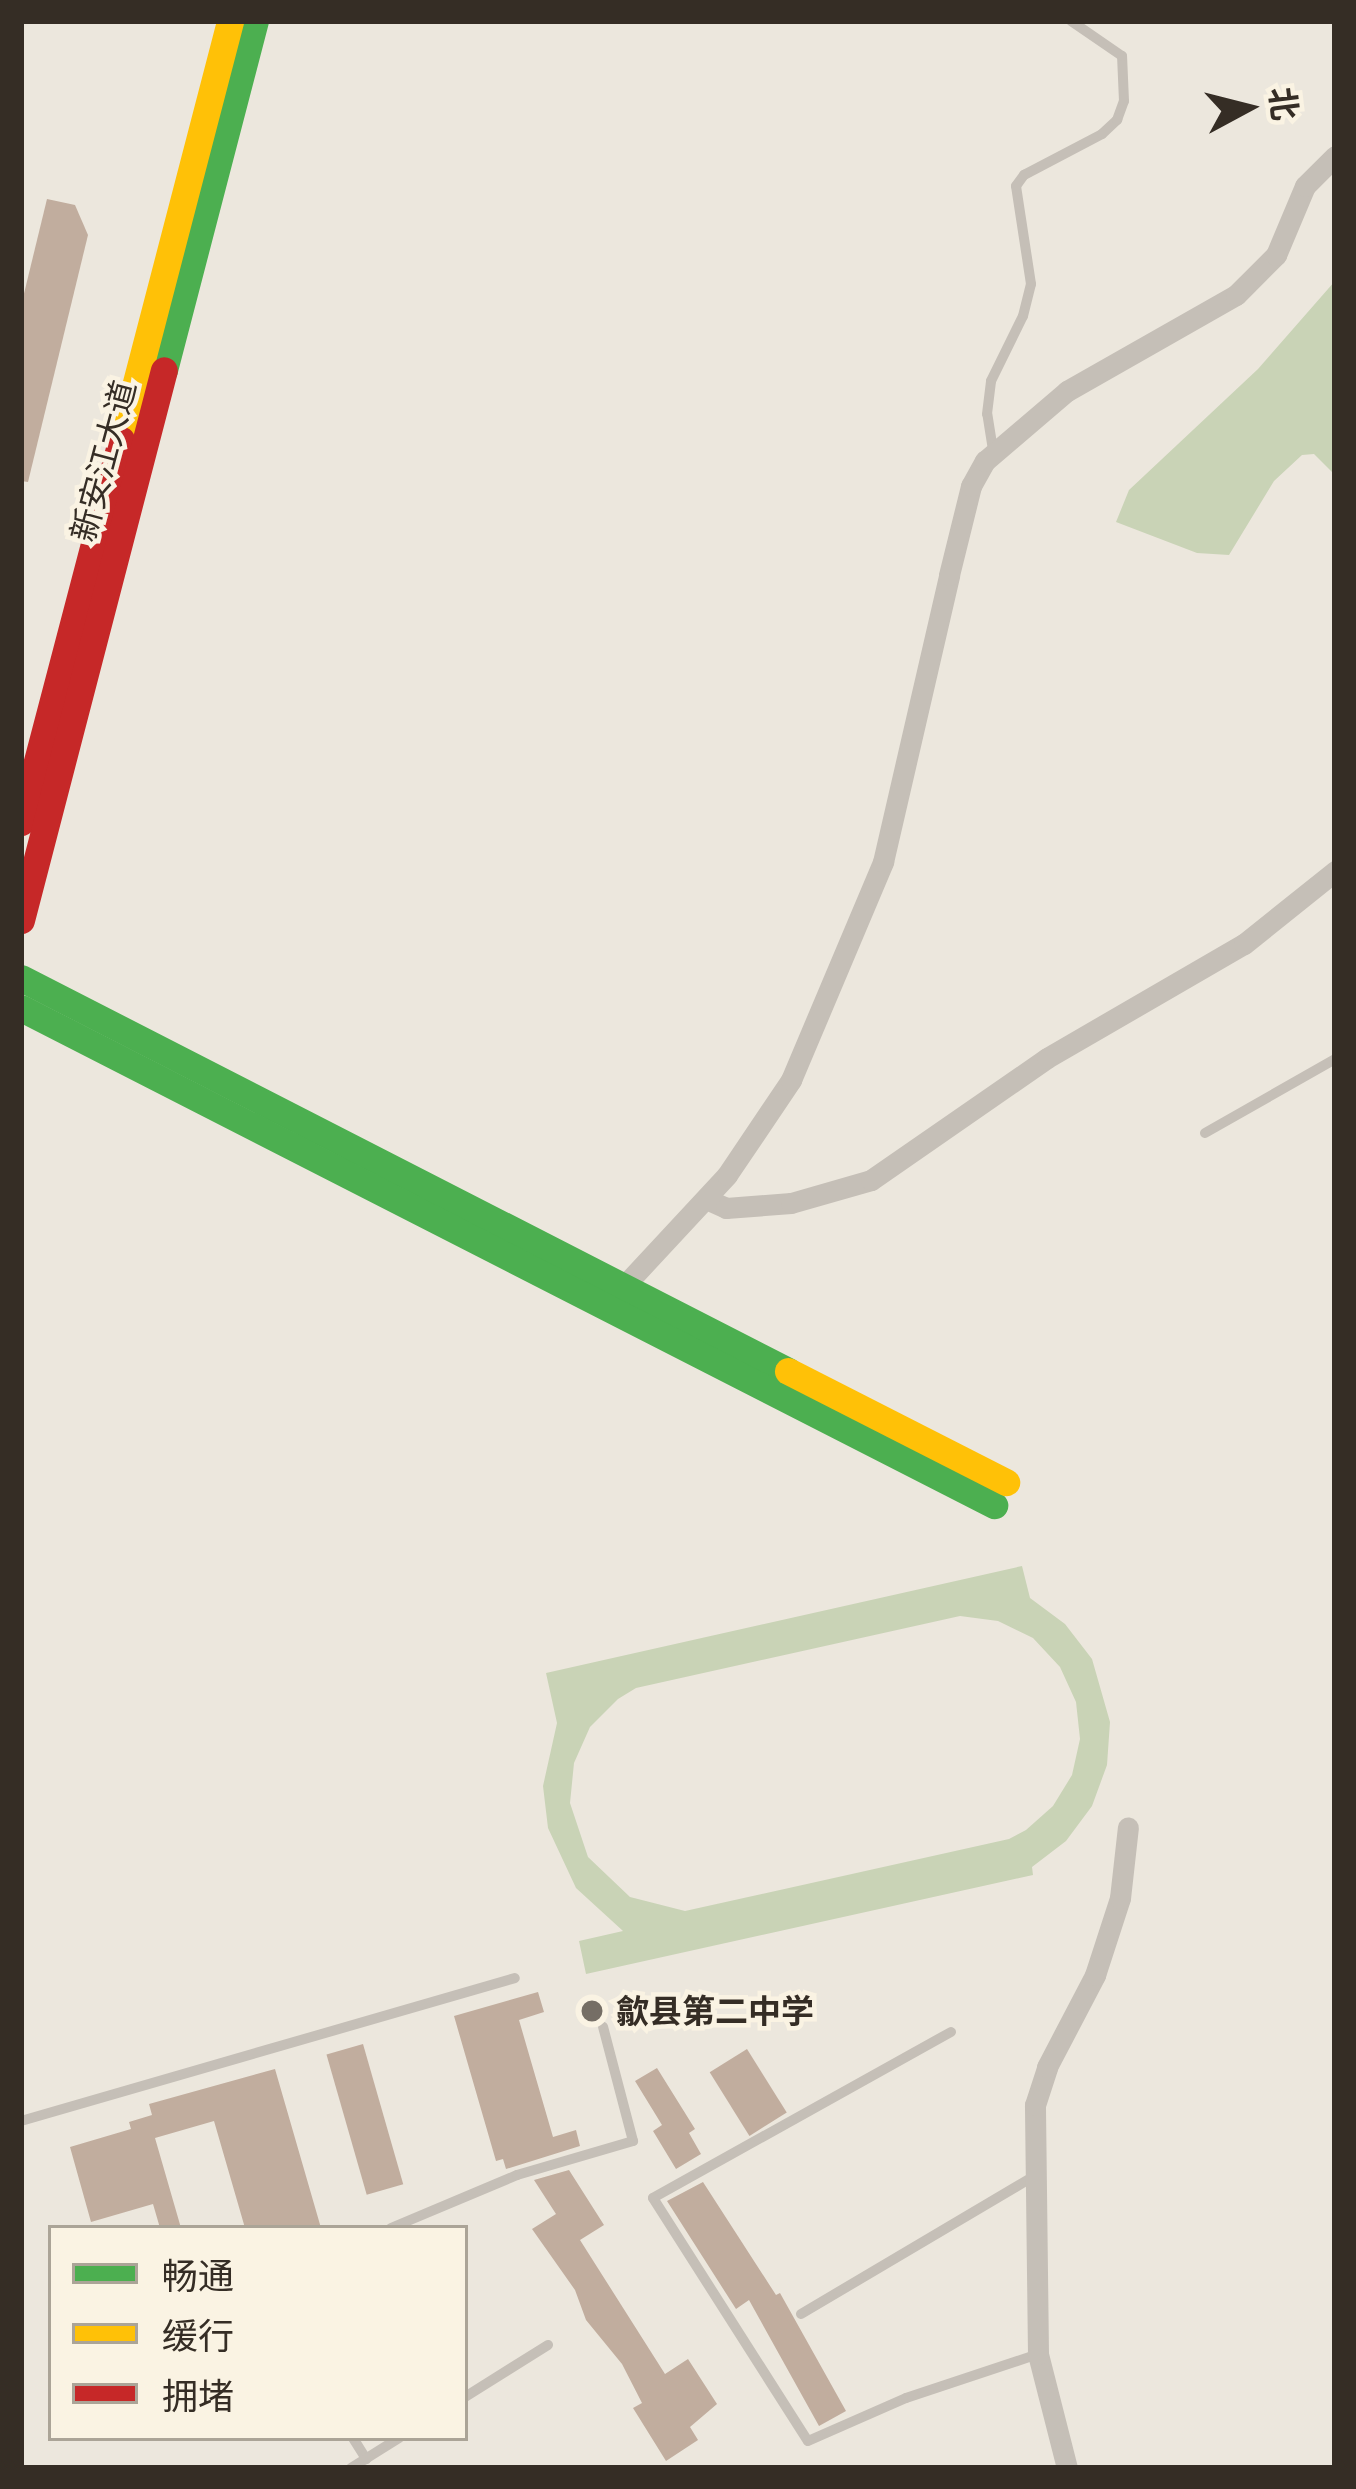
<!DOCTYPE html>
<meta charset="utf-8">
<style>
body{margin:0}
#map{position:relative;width:1356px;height:2489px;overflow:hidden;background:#ece7dd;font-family:"IBM Plex Sans","Noto Sans SC",sans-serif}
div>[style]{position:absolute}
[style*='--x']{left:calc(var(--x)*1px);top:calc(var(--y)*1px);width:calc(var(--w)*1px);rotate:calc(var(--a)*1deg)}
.green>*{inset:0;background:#c9d3b6}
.building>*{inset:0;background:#c1ad9e;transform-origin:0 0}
.lane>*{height:10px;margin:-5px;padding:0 5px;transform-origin:5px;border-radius:5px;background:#c5bfb7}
.street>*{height:21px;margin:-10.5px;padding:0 10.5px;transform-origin:10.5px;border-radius:10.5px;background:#c5bfb7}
.fast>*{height:27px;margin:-13.5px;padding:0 13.5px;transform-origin:13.5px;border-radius:13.5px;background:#4caf50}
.slow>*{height:27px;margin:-13.5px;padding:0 13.5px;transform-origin:13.5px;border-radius:13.5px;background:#ffc107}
.jam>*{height:27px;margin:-13.5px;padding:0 13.5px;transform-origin:13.5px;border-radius:13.5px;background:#c62828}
.dots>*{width:33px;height:33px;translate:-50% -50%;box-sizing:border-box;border:6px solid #faf3e3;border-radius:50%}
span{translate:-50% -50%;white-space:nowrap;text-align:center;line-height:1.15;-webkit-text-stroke:9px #faf3e3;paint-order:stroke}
.street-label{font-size:33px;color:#352d25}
.poi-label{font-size:33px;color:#352d25;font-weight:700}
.left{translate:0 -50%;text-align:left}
.frame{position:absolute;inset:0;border:24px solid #352d25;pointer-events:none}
.legend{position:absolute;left:48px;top:2225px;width:420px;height:216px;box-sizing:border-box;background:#faf3e3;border:3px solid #aba497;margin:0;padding:15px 21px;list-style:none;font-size:36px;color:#352d25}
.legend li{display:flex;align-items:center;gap:24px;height:60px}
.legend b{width:60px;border:3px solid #aba497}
.north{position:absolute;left:1188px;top:48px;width:120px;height:120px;-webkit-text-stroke:9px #faf3e3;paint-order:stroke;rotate:83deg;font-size:33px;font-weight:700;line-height:48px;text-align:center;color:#352d25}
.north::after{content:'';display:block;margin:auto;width:42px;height:54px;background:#352d25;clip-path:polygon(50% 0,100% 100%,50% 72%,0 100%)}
</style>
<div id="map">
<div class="green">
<div style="clip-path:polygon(1335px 281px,1335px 475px,1314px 454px,1302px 455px,1274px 481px,1229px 555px,1197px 553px,1116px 522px,1129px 490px,1258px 369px)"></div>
<div style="clip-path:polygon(evenodd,1022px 1566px,1030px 1598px,1065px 1624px,1092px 1659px,1110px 1722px,1107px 1765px,1092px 1806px,1066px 1841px,1032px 1867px,1033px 1875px,586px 1974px,579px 1941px,623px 1931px,576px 1888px,548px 1828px,543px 1786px,557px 1723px,546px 1673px,1022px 1566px,960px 1616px,998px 1621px,1033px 1638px,1060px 1667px,1076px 1702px,1080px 1739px,1072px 1775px,1053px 1806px,1026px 1830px,1009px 1839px,685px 1911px,630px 1897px,588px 1857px,570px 1803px,574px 1763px,590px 1727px,618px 1699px,636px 1688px,960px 1616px)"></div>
</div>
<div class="building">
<div style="clip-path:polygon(47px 199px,75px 205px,88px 235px,28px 482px,21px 481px,21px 306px)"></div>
<div style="clip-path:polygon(538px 1992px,544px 2012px,519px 2020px,553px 2137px,576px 2130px,580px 2146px,506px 2169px,503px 2159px,496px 2161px,454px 2016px)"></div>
<div style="left:363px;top:2044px;width:146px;height:38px;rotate:74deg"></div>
<div style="left:747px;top:2049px;width:75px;height:44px;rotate:58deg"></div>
<div style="clip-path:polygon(657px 2068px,695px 2129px,689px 2133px,701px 2154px,676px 2169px,653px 2131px,662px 2125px,635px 2081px)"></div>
<div style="clip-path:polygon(275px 2069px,321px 2228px,245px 2228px,214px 2121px,155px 2138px,181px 2228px,160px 2228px,153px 2204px,91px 2222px,70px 2147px,131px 2129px,129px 2122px,152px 2115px,149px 2104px)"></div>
<div style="clip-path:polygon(569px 2170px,604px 2225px,580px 2240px,665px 2374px,688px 2359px,717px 2404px,690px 2427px,698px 2440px,666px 2461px,633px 2408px,642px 2403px,622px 2364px,586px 2320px,575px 2290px,532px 2229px,556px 2214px,534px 2180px)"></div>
<div style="clip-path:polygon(703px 2182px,776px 2295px,780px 2293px,846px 2411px,819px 2426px,749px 2300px,736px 2309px,667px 2201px)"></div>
</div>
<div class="lane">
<div style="--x:993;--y:450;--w:36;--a:-99"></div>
<div style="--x:987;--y:414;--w:33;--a:-83"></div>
<div style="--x:991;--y:381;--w:72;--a:-63.8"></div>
<div style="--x:1023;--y:316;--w:33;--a:-76"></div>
<div style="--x:1031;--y:284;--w:99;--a:-98.7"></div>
<div style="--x:1016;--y:186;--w:14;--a:-54"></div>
<div style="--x:1024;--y:175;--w:88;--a:-27.7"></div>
<div style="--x:1102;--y:134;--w:21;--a:-43"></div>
<div style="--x:1117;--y:120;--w:20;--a:-70"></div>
<div style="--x:1124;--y:101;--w:45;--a:-92.5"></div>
<div style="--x:1122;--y:56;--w:62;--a:-145.5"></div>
<div style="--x:1205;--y:1133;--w:150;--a:-29.6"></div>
<div style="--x:951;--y:2032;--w:341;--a:150.9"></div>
<div style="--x:653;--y:2198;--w:288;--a:57.5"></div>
<div style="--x:808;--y:2441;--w:107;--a:-23.7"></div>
<div style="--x:906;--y:2398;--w:139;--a:-18.4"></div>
<div style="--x:21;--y:2121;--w:514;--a:-16.14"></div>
<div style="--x:391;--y:2228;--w:137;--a:-22.8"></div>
<div style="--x:517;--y:2175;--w:121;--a:-16.3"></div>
<div style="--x:633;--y:2141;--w:118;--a:-104.7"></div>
<div style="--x:801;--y:2314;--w:269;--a:-30.6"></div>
<div style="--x:465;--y:2397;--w:98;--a:-32.1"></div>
<div style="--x:353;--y:2438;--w:25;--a:58"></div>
<div style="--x:351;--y:2468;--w:57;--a:-32"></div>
</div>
<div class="street">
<div style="--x:706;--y:1199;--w:22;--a:24"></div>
<div style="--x:726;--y:1208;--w:65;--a:-4.4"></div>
<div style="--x:791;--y:1203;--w:83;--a:-16"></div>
<div style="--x:871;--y:1180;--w:214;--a:-34.7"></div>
<div style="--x:1047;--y:1058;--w:228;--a:-30.1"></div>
<div style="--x:1244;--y:944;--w:117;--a:-38.7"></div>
<div style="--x:624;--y:1286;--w:151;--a:-47.1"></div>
<div style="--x:727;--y:1175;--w:115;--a:-56"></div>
<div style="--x:791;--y:1080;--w:237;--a:-67.1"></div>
<div style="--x:883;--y:862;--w:294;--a:-77"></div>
<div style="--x:949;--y:575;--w:92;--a:-76.1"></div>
<div style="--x:971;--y:486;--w:29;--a:-61"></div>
<div style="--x:985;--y:461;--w:108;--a:-40.5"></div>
<div style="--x:1067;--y:391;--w:194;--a:-29.6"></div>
<div style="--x:1236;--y:295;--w:57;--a:-45"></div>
<div style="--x:1276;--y:255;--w:75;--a:-67.2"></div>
<div style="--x:1305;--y:186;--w:42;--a:-45"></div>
<div style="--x:1067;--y:2468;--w:118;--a:-104.3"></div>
<div style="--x:1038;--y:2354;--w:249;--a:-90.7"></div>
<div style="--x:1035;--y:2105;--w:40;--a:-72"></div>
<div style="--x:1047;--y:2067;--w:104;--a:-62.4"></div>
<div style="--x:1095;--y:1975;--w:81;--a:-72"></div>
<div style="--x:1120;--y:1898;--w:71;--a:-83.6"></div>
</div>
<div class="fast">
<div style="--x:164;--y:370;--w:361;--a:-75.4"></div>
<div style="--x:21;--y:978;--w:862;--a:27.13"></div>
<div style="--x:21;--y:1008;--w:1093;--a:27.06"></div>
</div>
<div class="slow">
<div style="--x:121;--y:440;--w:433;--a:-75.4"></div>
<div style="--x:788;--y:1371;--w:245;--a:27"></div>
</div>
<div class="jam">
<div style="--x:21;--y:822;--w:395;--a:-75.3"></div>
<div style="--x:21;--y:920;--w:568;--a:-75.43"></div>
</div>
<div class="dots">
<div style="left:592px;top:2011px;background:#756e65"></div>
</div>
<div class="street-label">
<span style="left:103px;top:461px;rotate:-75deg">新安江大道</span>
</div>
<div class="poi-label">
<span class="left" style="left:616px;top:2011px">歙县第二中学</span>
</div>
<div class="frame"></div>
<ul class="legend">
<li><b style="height:15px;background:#4caf50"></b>畅通</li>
<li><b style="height:15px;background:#ffc107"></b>缓行</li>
<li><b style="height:15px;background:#c62828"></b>拥堵</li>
</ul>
<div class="north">北</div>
</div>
